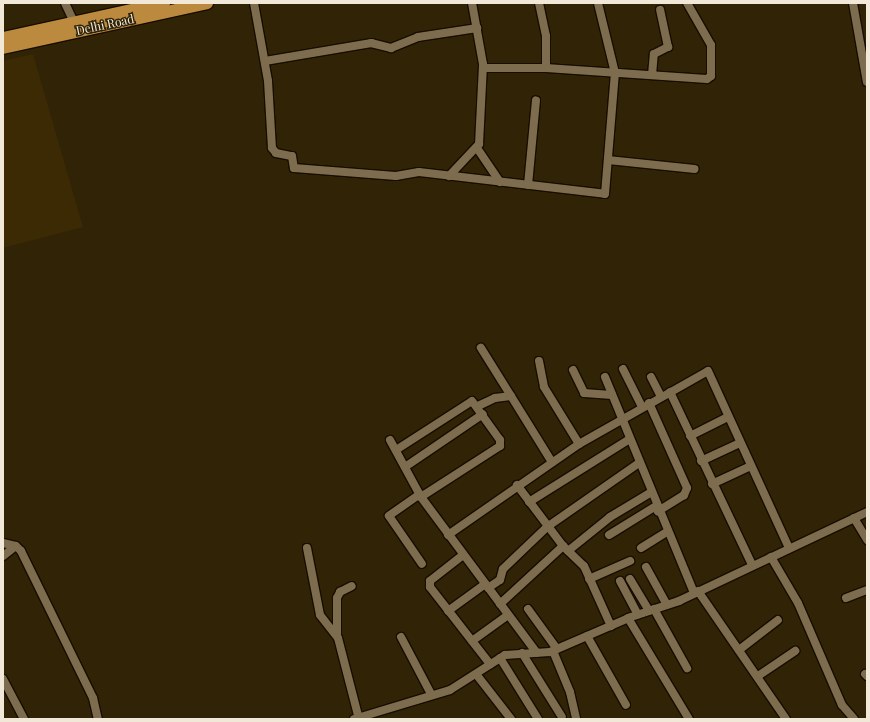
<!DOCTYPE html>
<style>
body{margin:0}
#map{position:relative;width:870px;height:722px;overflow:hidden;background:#312306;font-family:"Playfair Display",serif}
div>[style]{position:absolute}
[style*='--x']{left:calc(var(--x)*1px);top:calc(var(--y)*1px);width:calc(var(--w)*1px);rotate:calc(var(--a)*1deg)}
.built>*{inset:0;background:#3b2a03}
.roads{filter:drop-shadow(1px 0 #170d00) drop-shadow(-1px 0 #170d00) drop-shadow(0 1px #170d00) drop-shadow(0 -1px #170d00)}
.street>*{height:8px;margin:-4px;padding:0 4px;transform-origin:4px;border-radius:4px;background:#7d6c4e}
.primary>*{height:12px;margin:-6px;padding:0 6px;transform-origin:6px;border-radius:6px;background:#bb8a3f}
span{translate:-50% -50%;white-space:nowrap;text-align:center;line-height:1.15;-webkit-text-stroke:3px #312306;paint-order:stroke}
.street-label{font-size:12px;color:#f2e8d8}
.frame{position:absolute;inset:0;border:4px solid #f2e8d8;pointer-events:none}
</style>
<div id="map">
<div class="built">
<div style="clip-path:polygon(33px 54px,83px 227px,3px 248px,3px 61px)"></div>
</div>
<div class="roads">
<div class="street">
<div style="--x:65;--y:3;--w:21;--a:65"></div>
<div style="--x:254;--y:3;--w:79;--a:79.8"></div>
<div style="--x:268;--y:81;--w:67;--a:86.6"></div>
<div style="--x:272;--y:148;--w:6;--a:51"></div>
<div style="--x:276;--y:153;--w:16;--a:11"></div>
<div style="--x:292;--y:156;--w:12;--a:81"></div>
<div style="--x:294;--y:168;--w:102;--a:4.5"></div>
<div style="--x:396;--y:176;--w:23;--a:-10"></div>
<div style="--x:419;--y:172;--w:187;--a:6.7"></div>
<div style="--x:605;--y:194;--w:121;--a:-85.3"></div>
<div style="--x:615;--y:73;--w:72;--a:-103.7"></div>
<div style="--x:539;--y:3;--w:34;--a:78"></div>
<div style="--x:546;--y:36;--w:32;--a:90"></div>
<div style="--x:853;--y:3;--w:80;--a:80"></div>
<div style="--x:265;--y:61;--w:108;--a:-9.6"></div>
<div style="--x:371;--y:43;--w:21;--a:14"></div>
<div style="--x:391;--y:48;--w:29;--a:-22"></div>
<div style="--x:418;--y:37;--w:60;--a:-8.7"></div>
<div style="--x:483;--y:68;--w:63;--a:0"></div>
<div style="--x:546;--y:68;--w:161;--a:3.9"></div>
<div style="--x:707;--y:79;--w:5;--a:-37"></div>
<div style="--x:711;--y:76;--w:31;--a:-90"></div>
<div style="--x:711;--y:45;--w:48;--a:-119.7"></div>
<div style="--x:652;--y:75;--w:21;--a:-85"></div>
<div style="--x:654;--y:54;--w:16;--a:-27"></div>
<div style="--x:668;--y:47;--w:38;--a:-102"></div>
<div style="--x:477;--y:148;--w:41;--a:55.9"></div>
<div style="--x:608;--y:160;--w:87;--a:5.9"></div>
<div style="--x:449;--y:176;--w:44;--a:-46.8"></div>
<div style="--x:479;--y:144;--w:80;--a:-87.1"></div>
<div style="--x:483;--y:64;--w:62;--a:-100.2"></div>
<div style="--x:528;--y:185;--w:85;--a:-84.6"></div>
<div style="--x:539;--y:361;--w:26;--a:79"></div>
<div style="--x:544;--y:387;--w:67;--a:58.4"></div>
<div style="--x:623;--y:369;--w:42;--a:63.4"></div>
<div style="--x:573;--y:370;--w:25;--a:64"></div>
<div style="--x:584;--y:393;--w:28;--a:4"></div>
<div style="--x:605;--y:377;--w:234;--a:67.6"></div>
<div style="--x:651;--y:377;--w:22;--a:63"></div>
<div style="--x:670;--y:392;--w:191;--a:64.6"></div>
<div style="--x:511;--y:396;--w:78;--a:58.2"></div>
<div style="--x:649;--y:403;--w:93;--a:65.9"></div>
<div style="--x:687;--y:488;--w:8;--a:113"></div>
<div style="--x:684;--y:495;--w:31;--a:148"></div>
<div style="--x:478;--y:406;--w:19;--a:-25"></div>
<div style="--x:495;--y:398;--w:16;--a:-7"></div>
<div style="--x:511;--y:396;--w:57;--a:-122"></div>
<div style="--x:690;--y:436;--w:42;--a:-26.6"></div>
<div style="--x:390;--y:440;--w:65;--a:61.5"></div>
<div style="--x:421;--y:497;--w:194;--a:53.4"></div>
<div style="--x:396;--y:450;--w:90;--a:-32.8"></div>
<div style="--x:472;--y:401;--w:48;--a:54.3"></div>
<div style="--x:500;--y:440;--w:6;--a:90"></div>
<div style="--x:500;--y:446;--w:94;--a:147.2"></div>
<div style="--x:701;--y:461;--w:43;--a:-24.8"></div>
<div style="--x:405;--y:467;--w:94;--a:-34.2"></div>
<div style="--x:712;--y:484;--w:43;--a:-24.8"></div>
<div style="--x:517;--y:485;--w:76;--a:53"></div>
<div style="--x:563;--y:546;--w:29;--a:44"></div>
<div style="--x:584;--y:566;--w:66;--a:65.8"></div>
<div style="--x:420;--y:494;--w:38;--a:145"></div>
<div style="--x:389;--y:516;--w:58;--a:55.5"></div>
<div style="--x:529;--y:502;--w:119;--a:-32"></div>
<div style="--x:854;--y:518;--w:26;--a:59"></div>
<div style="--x:448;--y:535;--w:160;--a:-34.8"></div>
<div style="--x:579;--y:444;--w:148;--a:-29.5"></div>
<div style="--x:708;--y:371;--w:195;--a:65.4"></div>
<div style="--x:609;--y:535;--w:55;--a:-31.7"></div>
<div style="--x:3;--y:543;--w:13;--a:13"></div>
<div style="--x:16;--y:546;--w:7;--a:45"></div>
<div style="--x:21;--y:551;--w:164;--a:63.9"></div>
<div style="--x:93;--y:698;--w:22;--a:77"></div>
<div style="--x:307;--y:548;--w:68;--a:79"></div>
<div style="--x:320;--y:615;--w:29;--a:52"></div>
<div style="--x:338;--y:638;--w:84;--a:75.5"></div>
<div style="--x:641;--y:548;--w:31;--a:-32"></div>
<div style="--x:568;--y:551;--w:54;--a:-39"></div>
<div style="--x:610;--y:517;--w:47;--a:-31"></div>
<div style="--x:463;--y:555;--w:42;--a:141.8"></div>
<div style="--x:430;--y:581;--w:6;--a:90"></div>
<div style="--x:430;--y:587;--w:98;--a:52.1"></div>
<div style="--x:3;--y:556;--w:16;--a:-38"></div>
<div style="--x:771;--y:557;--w:53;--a:59.6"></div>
<div style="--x:798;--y:603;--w:111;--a:66.7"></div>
<div style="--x:842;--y:705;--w:18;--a:49"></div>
<div style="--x:646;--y:567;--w:43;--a:61.1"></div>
<div style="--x:589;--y:579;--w:45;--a:-23.7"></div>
<div style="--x:630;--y:579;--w:37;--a:59"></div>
<div style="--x:620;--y:581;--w:38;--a:62"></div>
<div style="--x:488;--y:588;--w:14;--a:-34"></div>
<div style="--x:500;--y:580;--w:11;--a:-75"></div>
<div style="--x:503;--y:569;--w:61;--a:-43.7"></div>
<div style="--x:547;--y:527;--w:112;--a:-34.8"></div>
<div style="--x:698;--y:591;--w:155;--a:55.5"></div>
<div style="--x:846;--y:598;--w:22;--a:-21"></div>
<div style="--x:500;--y:604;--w:86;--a:-42.6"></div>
<div style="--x:528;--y:609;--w:49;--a:54.1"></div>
<div style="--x:654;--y:609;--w:68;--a:60.8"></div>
<div style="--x:448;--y:611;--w:46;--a:-36.1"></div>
<div style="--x:628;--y:618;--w:118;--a:58.9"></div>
<div style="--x:337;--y:635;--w:37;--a:-90"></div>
<div style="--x:337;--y:598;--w:7;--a:-63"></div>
<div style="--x:340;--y:592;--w:13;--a:-27"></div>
<div style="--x:587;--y:636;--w:79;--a:60.5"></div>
<div style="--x:401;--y:637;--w:64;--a:62.2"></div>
<div style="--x:472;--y:641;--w:44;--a:-35.8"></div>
<div style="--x:739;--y:650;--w:49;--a:-37.6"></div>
<div style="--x:553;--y:651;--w:44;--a:67.5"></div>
<div style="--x:570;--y:692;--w:28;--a:77"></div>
<div style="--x:522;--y:653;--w:75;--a:58"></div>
<div style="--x:500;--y:658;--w:72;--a:58.1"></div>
<div style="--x:476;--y:674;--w:57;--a:52.1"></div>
<div style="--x:865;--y:674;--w:3;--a:45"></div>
<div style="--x:758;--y:676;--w:45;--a:-34"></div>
<div style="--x:3;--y:679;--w:45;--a:62.3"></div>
<div style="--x:354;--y:719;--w:100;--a:-16.8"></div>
<div style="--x:450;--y:690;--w:65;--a:-32.5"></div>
<div style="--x:505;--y:655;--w:45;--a:-3.8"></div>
<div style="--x:550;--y:652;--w:88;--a:-23.4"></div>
<div style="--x:631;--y:617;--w:51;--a:-18.4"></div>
<div style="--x:679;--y:601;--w:208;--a:-25.3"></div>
</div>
<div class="primary">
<div style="--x:3;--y:38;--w:165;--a:-12.3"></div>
<div style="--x:3;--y:48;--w:209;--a:-12.4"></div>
</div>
</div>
<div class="street-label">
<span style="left:105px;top:25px;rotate:-12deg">Delhi Road</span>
</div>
<div class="frame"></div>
</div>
